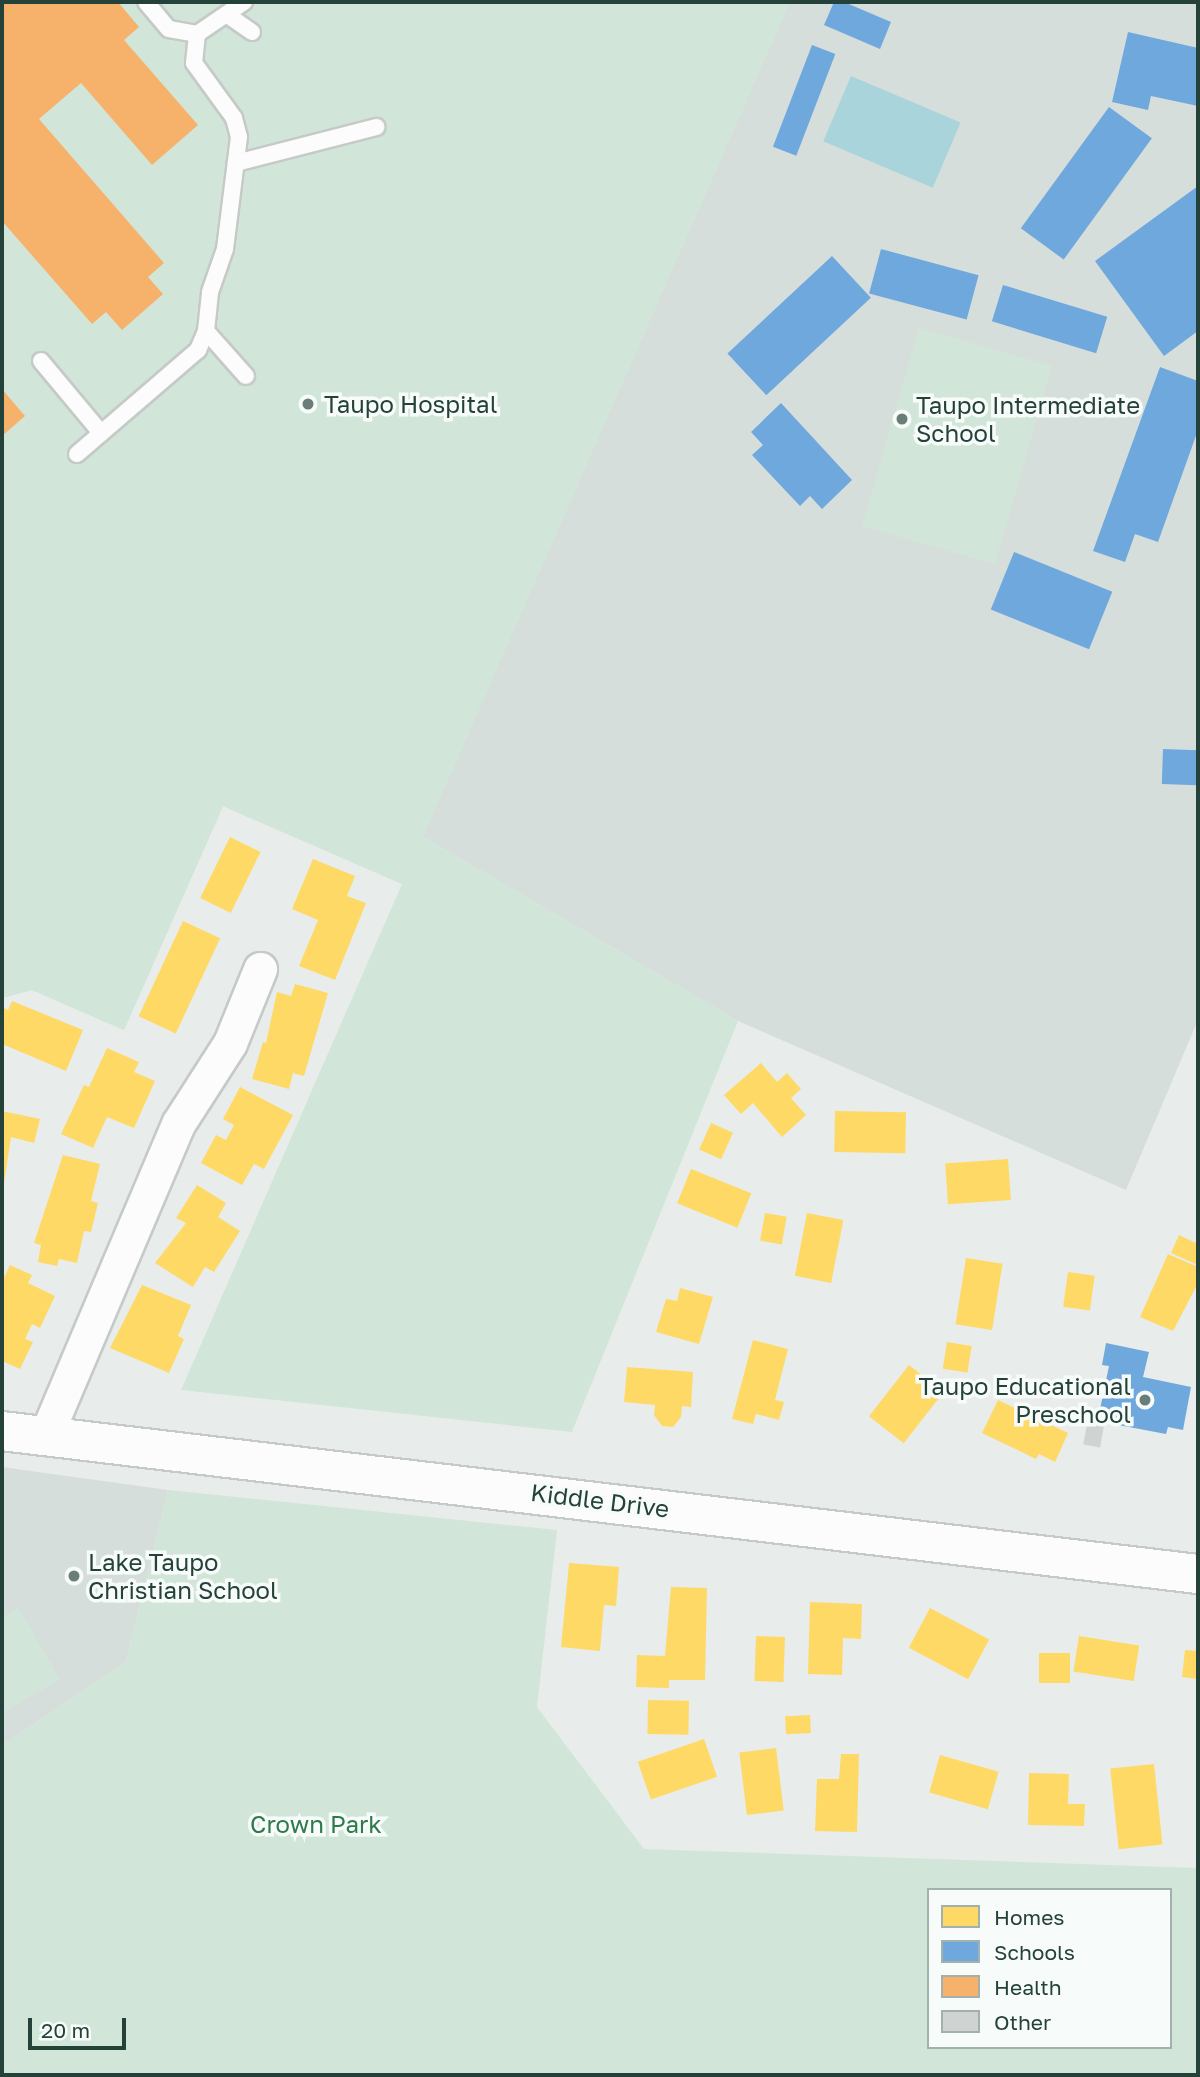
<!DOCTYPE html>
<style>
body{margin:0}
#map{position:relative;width:1200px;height:2077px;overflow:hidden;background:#e8edeb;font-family:"Golos Text",sans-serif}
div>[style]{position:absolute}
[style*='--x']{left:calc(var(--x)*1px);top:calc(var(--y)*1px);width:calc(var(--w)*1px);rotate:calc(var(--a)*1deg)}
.built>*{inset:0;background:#d6dedb}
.green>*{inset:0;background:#d1e6d8;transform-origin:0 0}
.water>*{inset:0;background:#a9d4db;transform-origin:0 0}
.homes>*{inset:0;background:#ffd966;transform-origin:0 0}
.schools>*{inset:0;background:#6fa8dc;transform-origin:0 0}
.health>*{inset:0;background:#f6b26b}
.building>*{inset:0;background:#cfd4d2;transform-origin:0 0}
.roads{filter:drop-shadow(2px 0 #c5cac8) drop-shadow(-2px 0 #c5cac8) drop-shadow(0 2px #c5cac8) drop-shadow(0 -2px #c5cac8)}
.service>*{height:16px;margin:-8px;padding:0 8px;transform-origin:8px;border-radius:8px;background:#fcfcfc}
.minor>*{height:33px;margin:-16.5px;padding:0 16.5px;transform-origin:16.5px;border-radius:16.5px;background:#fcfcfc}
.tertiary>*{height:38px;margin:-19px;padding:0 19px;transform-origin:19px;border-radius:19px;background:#fcfcfc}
.dots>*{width:19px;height:19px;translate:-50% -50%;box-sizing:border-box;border:4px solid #f7fbf9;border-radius:50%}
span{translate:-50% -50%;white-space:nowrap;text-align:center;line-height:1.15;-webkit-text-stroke:7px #f7fbf9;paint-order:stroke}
.poi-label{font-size:24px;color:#24423a}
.left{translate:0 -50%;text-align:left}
.right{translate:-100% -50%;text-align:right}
.street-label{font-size:24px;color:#24423a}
.park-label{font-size:24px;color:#2d7a4b}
.frame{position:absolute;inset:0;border:4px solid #24423a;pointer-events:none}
.legend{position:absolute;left:927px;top:1888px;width:245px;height:161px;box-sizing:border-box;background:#f7fbf9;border:2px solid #a3b1ad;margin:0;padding:9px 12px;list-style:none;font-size:21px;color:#24423a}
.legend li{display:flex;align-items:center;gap:14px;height:35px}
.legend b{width:35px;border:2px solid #a3b1ad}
.scale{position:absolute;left:28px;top:2018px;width:98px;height:32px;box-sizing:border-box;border:4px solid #24423a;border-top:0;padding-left:9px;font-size:21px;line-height:24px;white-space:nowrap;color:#24423a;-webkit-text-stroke:5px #f7fbf9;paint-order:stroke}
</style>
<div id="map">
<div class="built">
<div style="clip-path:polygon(2px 2px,1198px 2px,1198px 1020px,1126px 1190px,738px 1021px,423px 837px,402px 884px,223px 806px,124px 1030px,32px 990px,2px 998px)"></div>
<div style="clip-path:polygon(2px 1467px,168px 1490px,126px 1662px,2px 1746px)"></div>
</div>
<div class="green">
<div style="clip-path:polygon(2px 2px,790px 2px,423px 837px,738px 1021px,572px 1432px,181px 1390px,402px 884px,223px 806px,124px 1030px,32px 990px,2px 998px)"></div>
<div style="left:919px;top:328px;width:138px;height:206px;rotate:16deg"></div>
<div style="clip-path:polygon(evenodd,168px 1490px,557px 1530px,537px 1707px,644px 1849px,1198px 1868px,1198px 2075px,2px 2075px,2px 1746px,126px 1662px,168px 1490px,929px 1890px,1170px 1890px,1170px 2047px,929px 2047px,929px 1890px)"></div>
<div style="clip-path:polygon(18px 1608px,60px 1679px,2px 1713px,2px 1617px)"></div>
</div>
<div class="water">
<div style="left:851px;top:76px;width:119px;height:71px;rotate:23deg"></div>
</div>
<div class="homes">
<div style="left:230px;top:837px;width:34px;height:68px;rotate:26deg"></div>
<div style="clip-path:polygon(313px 859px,355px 876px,347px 896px,366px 903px,335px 980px,299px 966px,318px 920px,292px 909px)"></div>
<div style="left:183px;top:921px;width:41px;height:105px;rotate:25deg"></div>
<div style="clip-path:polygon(295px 984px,328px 993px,304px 1076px,293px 1073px,289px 1089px,252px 1079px,263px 1042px,266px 1043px,277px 992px,291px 996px)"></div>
<div style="clip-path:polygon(12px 1001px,83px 1030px,66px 1071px,2px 1044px,2px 1007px,8px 1010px)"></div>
<div style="clip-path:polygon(107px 1048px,139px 1062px,134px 1072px,155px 1081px,134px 1128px,107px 1117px,93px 1148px,61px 1134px,84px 1085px,89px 1087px)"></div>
<div style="clip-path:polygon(761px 1063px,777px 1082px,787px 1073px,801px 1089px,791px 1098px,806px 1115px,782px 1137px,753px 1103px,741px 1114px,724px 1095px)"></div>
<div style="clip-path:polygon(240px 1087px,293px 1115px,264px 1169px,254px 1164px,242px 1185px,201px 1163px,216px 1135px,226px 1140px,234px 1125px,223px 1119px)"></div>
<div style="clip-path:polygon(2px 1111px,40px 1119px,34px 1143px,11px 1137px,3px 1190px)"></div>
<div style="left:835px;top:1111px;width:71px;height:41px;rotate:1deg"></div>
<div style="left:711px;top:1123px;width:24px;height:29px;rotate:24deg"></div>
<div style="clip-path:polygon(63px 1155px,100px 1164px,91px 1201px,98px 1203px,91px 1232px,84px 1231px,77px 1263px,59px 1259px,57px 1266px,38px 1262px,41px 1245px,34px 1243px)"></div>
<div style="left:1008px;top:1159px;width:41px;height:63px;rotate:86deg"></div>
<div style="left:691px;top:1169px;width:65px;height:37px;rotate:22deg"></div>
<div style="clip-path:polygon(197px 1185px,226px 1203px,218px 1217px,240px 1231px,214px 1272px,205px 1267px,193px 1287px,155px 1263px,186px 1223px,176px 1218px)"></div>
<div style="left:765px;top:1213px;width:22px;height:28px;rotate:10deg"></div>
<div style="left:807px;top:1213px;width:37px;height:64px;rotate:11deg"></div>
<div style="clip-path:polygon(1179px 1235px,1198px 1244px,1198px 1265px,1171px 1253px)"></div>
<div style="clip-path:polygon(1168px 1254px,1198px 1267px,1198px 1283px,1173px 1331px,1140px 1317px)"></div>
<div style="left:966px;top:1258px;width:37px;height:67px;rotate:9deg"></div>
<div style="clip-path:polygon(10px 1265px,32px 1275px,28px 1283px,55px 1296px,40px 1328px,32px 1324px,25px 1339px,33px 1342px,20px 1369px,2px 1361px,2px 1282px)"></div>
<div style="left:1068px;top:1272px;width:27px;height:35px;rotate:8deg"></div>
<div style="clip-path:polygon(142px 1285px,191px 1305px,178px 1336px,184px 1339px,169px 1373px,110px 1348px)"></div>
<div style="clip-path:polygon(680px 1288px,713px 1297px,699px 1344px,656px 1332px,666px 1299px,677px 1301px)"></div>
<div style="clip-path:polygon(753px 1340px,788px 1349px,775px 1400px,784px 1402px,779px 1420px,756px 1414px,753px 1424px,732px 1419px)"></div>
<div style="left:947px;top:1342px;width:25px;height:27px;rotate:9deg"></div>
<div style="left:909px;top:1365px;width:44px;height:65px;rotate:38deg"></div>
<div style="clip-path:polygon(627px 1367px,693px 1372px,691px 1407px,682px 1406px,681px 1417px,673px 1427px,662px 1426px,654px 1415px,655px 1405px,624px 1402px)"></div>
<div style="clip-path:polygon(998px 1400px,1068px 1433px,1055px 1462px,1039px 1454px,1036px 1459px,982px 1433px)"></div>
<div style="clip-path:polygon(569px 1563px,619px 1567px,616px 1606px,604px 1605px,600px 1651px,561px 1647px)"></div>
<div style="clip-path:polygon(671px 1587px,707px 1588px,705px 1680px,669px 1680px,669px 1688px,636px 1687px,637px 1655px,665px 1656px)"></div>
<div style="clip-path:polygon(810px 1602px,862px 1604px,861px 1639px,843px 1638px,842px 1675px,808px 1674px)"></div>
<div style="left:930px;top:1608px;width:67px;height:45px;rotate:28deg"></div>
<div style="left:756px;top:1636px;width:29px;height:45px;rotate:2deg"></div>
<div style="left:1079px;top:1636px;width:61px;height:36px;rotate:9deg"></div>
<div style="clip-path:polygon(1185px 1650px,1198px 1651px,1198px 1679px,1182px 1677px)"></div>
<div style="left:1039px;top:1653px;width:31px;height:30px"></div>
<div style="left:648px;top:1700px;width:41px;height:34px;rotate:1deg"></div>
<div style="left:810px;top:1715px;width:18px;height:25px;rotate:87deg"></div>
<div style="left:704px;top:1739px;width:40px;height:70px;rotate:71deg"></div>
<div style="left:776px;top:1748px;width:63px;height:37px;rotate:83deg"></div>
<div style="clip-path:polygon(841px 1754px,859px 1754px,857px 1832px,815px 1831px,817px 1779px,839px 1779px)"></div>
<div style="left:940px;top:1755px;width:61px;height:39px;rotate:16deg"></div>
<div style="left:1154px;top:1764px;width:81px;height:44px;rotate:84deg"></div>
<div style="clip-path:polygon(1029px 1773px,1069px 1774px,1068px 1804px,1085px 1804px,1084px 1826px,1028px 1825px)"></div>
</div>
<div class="schools">
<div style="clip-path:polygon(834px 2px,844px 2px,891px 22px,880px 49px,824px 25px)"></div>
<div style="clip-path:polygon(1128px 32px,1198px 48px,1198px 106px,1151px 96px,1148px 110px,1112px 102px)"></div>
<div style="left:812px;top:45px;width:25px;height:109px;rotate:21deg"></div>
<div style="left:1109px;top:107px;width:53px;height:150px;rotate:36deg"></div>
<div style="clip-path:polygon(1198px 186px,1198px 331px,1164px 356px,1095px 261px)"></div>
<div style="left:881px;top:249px;width:101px;height:46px;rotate:15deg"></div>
<div style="left:832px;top:256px;width:57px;height:143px;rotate:47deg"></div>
<div style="left:1003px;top:285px;width:109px;height:38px;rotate:17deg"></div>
<div style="clip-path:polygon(1160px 367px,1198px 381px,1198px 430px,1158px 542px,1135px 534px,1125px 562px,1093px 551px)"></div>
<div style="clip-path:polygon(781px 403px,852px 480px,822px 509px,810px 496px,800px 506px,752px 455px,763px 445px,751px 432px)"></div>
<div style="left:1014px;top:552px;width:106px;height:62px;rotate:22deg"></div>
<div style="left:1163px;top:749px;width:35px;height:35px;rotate:2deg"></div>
<div style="clip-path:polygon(1106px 1343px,1149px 1352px,1143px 1377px,1191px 1387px,1183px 1430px,1168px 1427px,1166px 1434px,1113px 1424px,1114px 1417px,1099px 1414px,1109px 1366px,1102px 1365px)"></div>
</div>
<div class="health">
<div style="clip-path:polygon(2px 2px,118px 2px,139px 27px,124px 40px,198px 125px,152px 165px,81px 83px,39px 119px,164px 263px,148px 277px,163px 294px,122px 330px,106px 312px,92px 324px,2px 221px)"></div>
<div style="clip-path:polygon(2px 389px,25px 416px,2px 436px)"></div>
</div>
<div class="building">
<div style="left:1088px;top:1418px;width:17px;height:27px;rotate:10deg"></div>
</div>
<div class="roads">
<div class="service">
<div style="--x:146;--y:2;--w:35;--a:50"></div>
<div style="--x:169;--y:29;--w:28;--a:10"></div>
<div style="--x:197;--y:34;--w:57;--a:-34.2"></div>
<div style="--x:229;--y:16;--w:28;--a:35"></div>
<div style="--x:236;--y:163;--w:145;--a:-14.4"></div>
<div style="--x:206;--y:331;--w:60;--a:48.4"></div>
<div style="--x:41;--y:361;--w:94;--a:50.2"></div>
<div style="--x:77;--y:454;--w:160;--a:-40.7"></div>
<div style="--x:198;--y:350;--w:21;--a:-67"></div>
<div style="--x:206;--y:331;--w:39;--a:-84"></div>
<div style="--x:210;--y:292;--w:46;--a:-70.8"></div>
<div style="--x:225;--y:249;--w:113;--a:-82.9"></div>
<div style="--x:239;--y:137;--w:20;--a:-105"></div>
<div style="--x:234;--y:118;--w:68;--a:-126"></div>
<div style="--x:194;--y:63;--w:29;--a:-84"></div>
</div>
<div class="minor">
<div style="--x:46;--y:1435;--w:338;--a:-67"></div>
<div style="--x:178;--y:1124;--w:96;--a:-57.3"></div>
<div style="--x:230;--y:1043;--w:80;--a:-67.9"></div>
</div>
<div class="tertiary">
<div style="--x:2;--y:1431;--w:1205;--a:6.82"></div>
</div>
</div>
<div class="dots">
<div style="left:308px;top:404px;background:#697e78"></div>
<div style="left:902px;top:419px;background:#697e78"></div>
<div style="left:1145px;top:1400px;background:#697e78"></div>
<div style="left:74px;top:1576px;background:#697e78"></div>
</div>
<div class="poi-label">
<span class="left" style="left:324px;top:404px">Taupo Hospital</span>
<span class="left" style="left:916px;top:419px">Taupo Intermediate<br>School</span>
<span class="right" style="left:1131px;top:1400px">Taupo Educational<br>Preschool</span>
<span class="left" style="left:88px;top:1576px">Lake Taupo<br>Christian School</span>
</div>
<div class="street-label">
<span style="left:600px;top:1500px;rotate:7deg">Kiddle Drive</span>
</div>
<div class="park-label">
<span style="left:316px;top:1824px">Crown Park</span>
</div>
<div class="frame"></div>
<ul class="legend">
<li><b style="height:19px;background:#ffd966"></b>Homes</li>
<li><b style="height:19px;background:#6fa8dc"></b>Schools</li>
<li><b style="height:19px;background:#f6b26b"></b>Health</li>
<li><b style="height:19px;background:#cfd4d2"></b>Other</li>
</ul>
<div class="scale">20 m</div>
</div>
